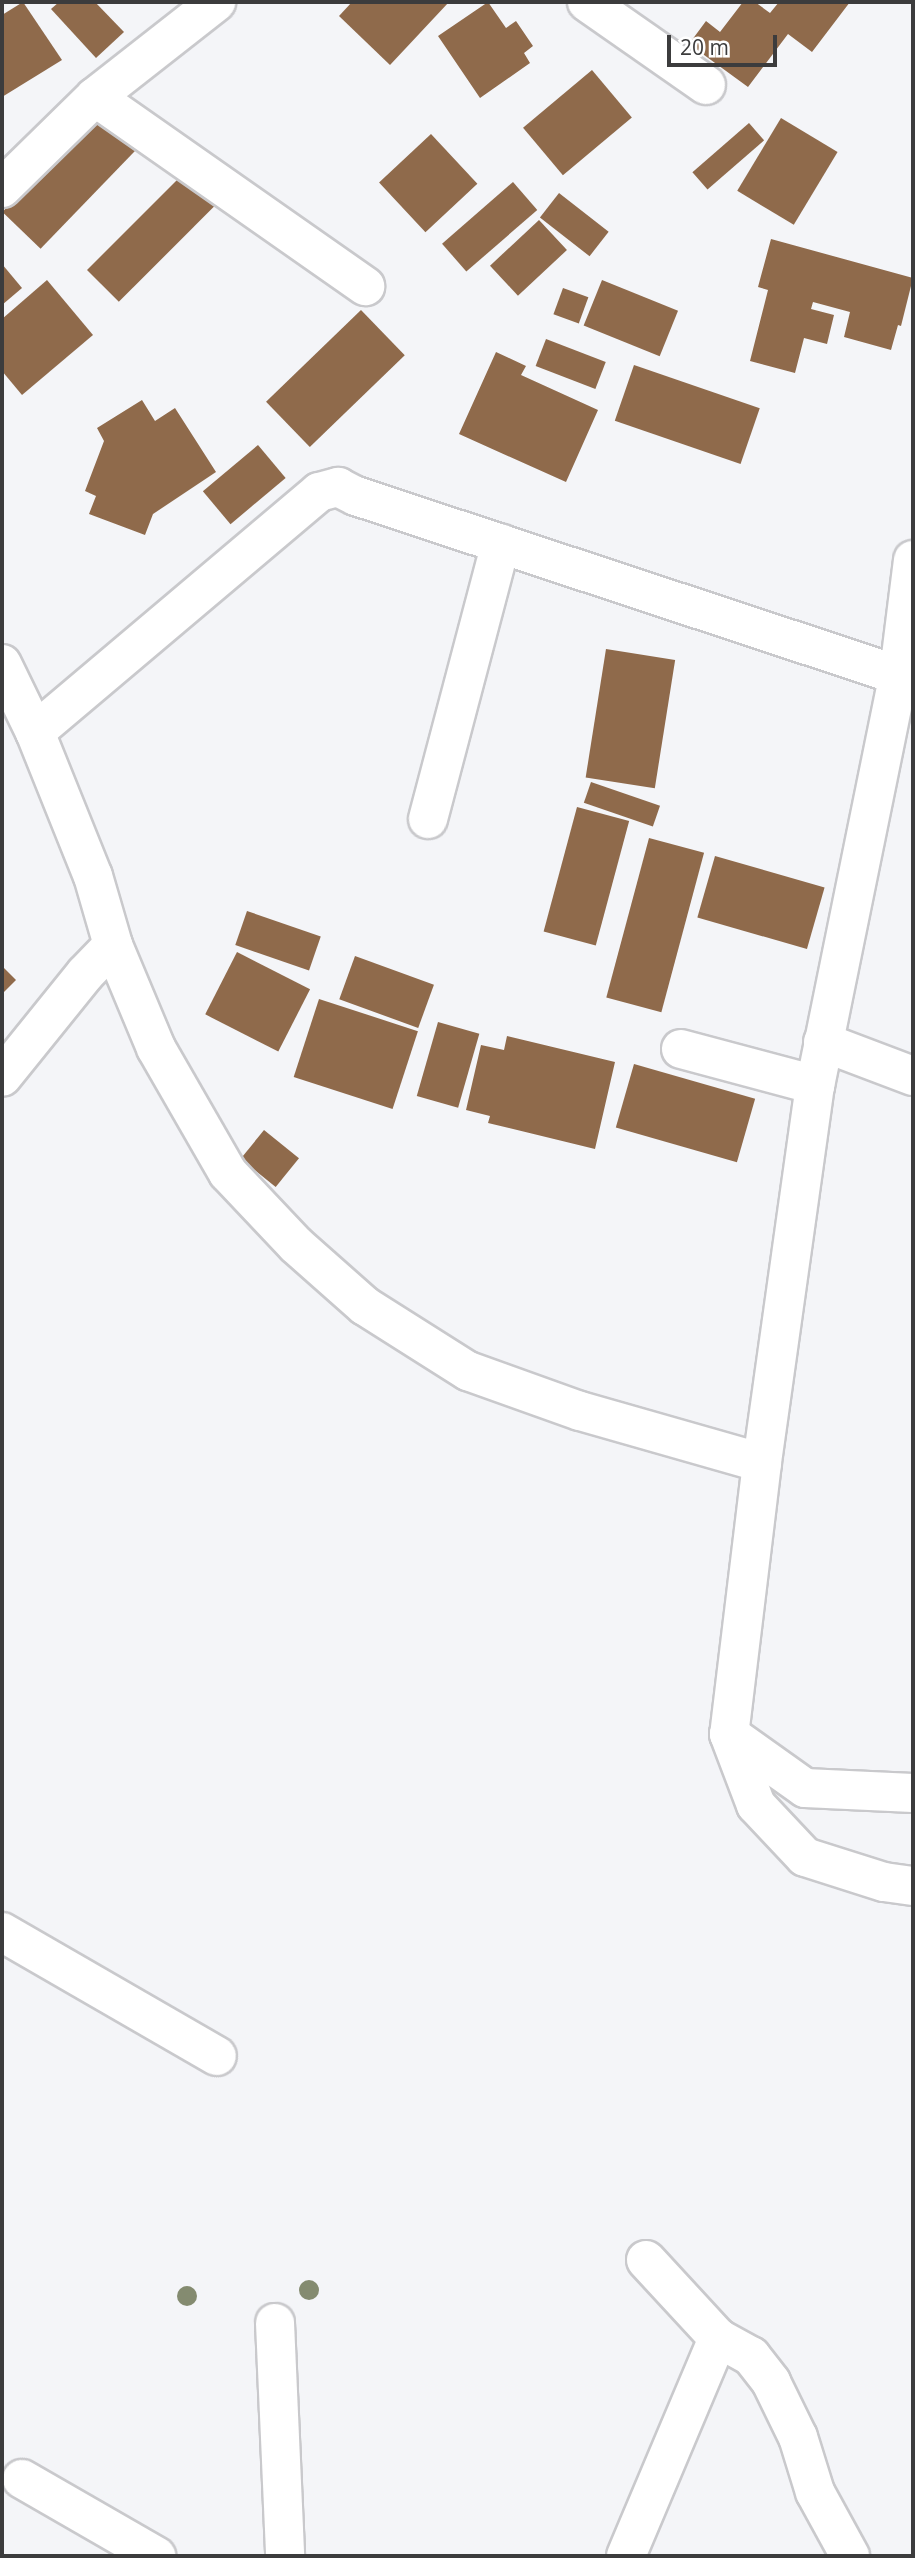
<!DOCTYPE html>
<style>
body{margin:0}
#map{position:relative;width:915px;height:2558px;overflow:hidden;background:#f4f5f8;font-family:"Open Sans",sans-serif}
div>[style]{position:absolute}
[style*='--x']{left:calc(var(--x)*1px);top:calc(var(--y)*1px);width:calc(var(--w)*1px);rotate:calc(var(--a)*1deg)}
.building>*{inset:0;background:#8f6a4b;transform-origin:0 0}
.roads{filter:drop-shadow(2px 0 #c9c9cc) drop-shadow(-2px 0 #c9c9cc) drop-shadow(0 2px #c9c9cc) drop-shadow(0 -2px #c9c9cc)}
.minor>*{height:38px;margin:-19px;padding:0 19px;transform-origin:19px;border-radius:19px;background:#fff}
.trees>*{width:20px;height:20px;margin:-10px;border-radius:50%;background:#848b70}
span{translate:-50% -50%;white-space:nowrap;text-align:center;line-height:1.15;-webkit-text-stroke:7px #fff;paint-order:stroke}
.frame{position:absolute;inset:0;border:4px solid #3c3c3d;pointer-events:none}
.scale{position:absolute;left:667px;top:35px;width:110px;height:32px;box-sizing:border-box;border:4px solid #3c3c3d;border-top:0;padding-left:9px;font-size:21px;line-height:24px;white-space:nowrap;color:#3c3c3d;-webkit-text-stroke:5px #fff;paint-order:stroke}
</style>
<div id="map">
<div class="building">
<div style="clip-path:polygon(23px 2px,62px 60px,2px 97px,2px 15px)"></div>
<div style="clip-path:polygon(59px 2px,95px 2px,124px 32px,96px 58px,51px 9px)"></div>
<div style="clip-path:polygon(352px 2px,449px 2px,390px 65px,339px 16px)"></div>
<div style="clip-path:polygon(488px 2px,506px 28px,516px 21px,533px 46px,524px 53px,530px 63px,480px 98px,438px 36px)"></div>
<div style="clip-path:polygon(743px 2px,755px 2px,770px 13px,779px 2px,850px 2px,812px 52px,788px 34px,748px 87px,689px 44px,706px 21px,720px 32px)"></div>
<div style="left:592px;top:70px;width:62px;height:90px;rotate:50deg"></div>
<div style="left:99px;top:112px;width:53px;height:139px;rotate:44deg"></div>
<div style="left:781px;top:118px;width:66px;height:85px;rotate:31deg"></div>
<div style="left:749px;top:123px;width:23px;height:75px;rotate:49deg"></div>
<div style="left:431px;top:134px;width:68px;height:71px;rotate:47deg"></div>
<div style="left:186px;top:171px;width:45px;height:140px;rotate:45deg"></div>
<div style="left:513px;top:182px;width:37px;height:94px;rotate:49deg"></div>
<div style="left:559px;top:193px;width:63px;height:31px;rotate:38deg"></div>
<div style="left:539px;top:220px;width:41px;height:67px;rotate:47deg"></div>
<div style="clip-path:polygon(771px 239px,913px 278px,901px 326px,898px 325px,891px 350px,844px 337px,850px 312px,813px 302px,811px 309px,834px 315px,827px 344px,804px 338px,795px 373px,750px 361px,768px 290px,758px 287px)"></div>
<div style="clip-path:polygon(2px 264px,22px 288px,2px 305px)"></div>
<div style="clip-path:polygon(47px 280px,93px 335px,22px 395px,2px 371px,2px 319px)"></div>
<div style="left:602px;top:280px;width:82px;height:49px;rotate:22deg"></div>
<div style="left:563px;top:288px;width:27px;height:28px;rotate:20deg"></div>
<div style="left:361px;top:310px;width:63px;height:132px;rotate:46deg"></div>
<div style="left:546px;top:339px;width:64px;height:29px;rotate:21deg"></div>
<div style="clip-path:polygon(496px 352px,526px 366px,521px 375px,598px 410px,566px 482px,459px 434px)"></div>
<div style="left:634px;top:365px;width:133px;height:59px;rotate:19deg"></div>
<div style="clip-path:polygon(142px 400px,155px 421px,175px 408px,216px 472px,153px 514px,145px 535px,89px 514px,96px 496px,85px 491px,104px 441px,97px 428px)"></div>
<div style="left:258px;top:445px;width:43px;height:72px;rotate:50deg"></div>
<div style="left:606px;top:649px;width:70px;height:130px;rotate:9deg"></div>
<div style="left:591px;top:782px;width:73px;height:22px;rotate:19deg"></div>
<div style="left:577px;top:807px;width:54px;height:129px;rotate:15deg"></div>
<div style="left:649px;top:838px;width:57px;height:165px;rotate:15deg"></div>
<div style="left:715px;top:856px;width:114px;height:64px;rotate:16deg"></div>
<div style="left:247px;top:911px;width:78px;height:36px;rotate:19deg"></div>
<div style="left:237px;top:952px;width:82px;height:70px;rotate:27deg"></div>
<div style="left:355px;top:956px;width:84px;height:46px;rotate:20deg"></div>
<div style="clip-path:polygon(2px 966px,16px 980px,2px 994px)"></div>
<div style="left:319px;top:999px;width:104px;height:82px;rotate:18deg"></div>
<div style="left:438px;top:1022px;width:43px;height:77px;rotate:16deg"></div>
<div style="clip-path:polygon(507px 1036px,615px 1062px,595px 1149px,488px 1123px,490px 1116px,466px 1110px,481px 1045px,504px 1050px)"></div>
<div style="left:634px;top:1064px;width:126px;height:66px;rotate:16deg"></div>
<div style="left:264px;top:1130px;width:45px;height:37px;rotate:39deg"></div>
</div>
<div class="roads">
<div class="minor">
<div style="--x:587;--y:2;--w:145;--a:34.9"></div>
<div style="--x:95;--y:97;--w:330;--a:35"></div>
<div style="--x:2;--y:188;--w:130;--a:-44.4"></div>
<div style="--x:95;--y:97;--w:154;--a:-38.1"></div>
<div style="--x:913;--y:560;--w:114;--a:97.1"></div>
<div style="--x:899;--y:673;--w:420;--a:101.5"></div>
<div style="--x:815;--y:1085;--w:382;--a:98"></div>
<div style="--x:762;--y:1463;--w:273;--a:96.9"></div>
<div style="--x:729;--y:1734;--w:76;--a:69.2"></div>
<div style="--x:756;--y:1805;--w:71;--a:46.7"></div>
<div style="--x:805;--y:1857;--w:83;--a:17.6"></div>
<div style="--x:884;--y:1882;--w:29;--a:8"></div>
<div style="--x:2;--y:664;--w:76;--a:64.1"></div>
<div style="--x:35;--y:732;--w:155;--a:68.1"></div>
<div style="--x:93;--y:876;--w:72;--a:73.8"></div>
<div style="--x:113;--y:945;--w:40;--a:134"></div>
<div style="--x:85;--y:974;--w:132;--a:128.9"></div>
<div style="--x:35;--y:732;--w:372;--a:-40.2"></div>
<div style="--x:319;--y:492;--w:20;--a:-15"></div>
<div style="--x:338;--y:487;--w:20;--a:27"></div>
<div style="--x:356;--y:496;--w:587;--a:18.28"></div>
<div style="--x:428;--y:819;--w:285;--a:-75.2"></div>
<div style="--x:113;--y:945;--w:112;--a:67.3"></div>
<div style="--x:156;--y:1048;--w:144;--a:60.1"></div>
<div style="--x:228;--y:1173;--w:99;--a:46.6"></div>
<div style="--x:296;--y:1245;--w:92;--a:41.5"></div>
<div style="--x:365;--y:1306;--w:122;--a:32.3"></div>
<div style="--x:468;--y:1371;--w:119;--a:19.7"></div>
<div style="--x:580;--y:1411;--w:189;--a:15.9"></div>
<div style="--x:823;--y:1042;--w:96;--a:20.7"></div>
<div style="--x:681;--y:1049;--w:139;--a:15"></div>
<div style="--x:729;--y:1734;--w:93;--a:35.4"></div>
<div style="--x:805;--y:1788;--w:108;--a:2.7"></div>
<div style="--x:2;--y:1932;--w:248;--a:30"></div>
<div style="--x:646;--y:2260;--w:106;--a:47.3"></div>
<div style="--x:718;--y:2338;--w:38;--a:29"></div>
<div style="--x:751;--y:2356;--w:33;--a:52"></div>
<div style="--x:771;--y:2382;--w:61;--a:63.9"></div>
<div style="--x:798;--y:2437;--w:58;--a:72.8"></div>
<div style="--x:815;--y:2492;--w:73;--a:61.3"></div>
<div style="--x:275;--y:2323;--w:233;--a:87.5"></div>
<div style="--x:22;--y:2479;--w:155;--a:29.9"></div>
<div style="--x:626;--y:2556;--w:237;--a:-67.1"></div>
</div>
</div>
<div class="trees">
<div style="left:309px;top:2290px"></div>
<div style="left:187px;top:2296px"></div>
</div>
<div class="frame"></div>
<div class="scale">20 m</div>
</div>
